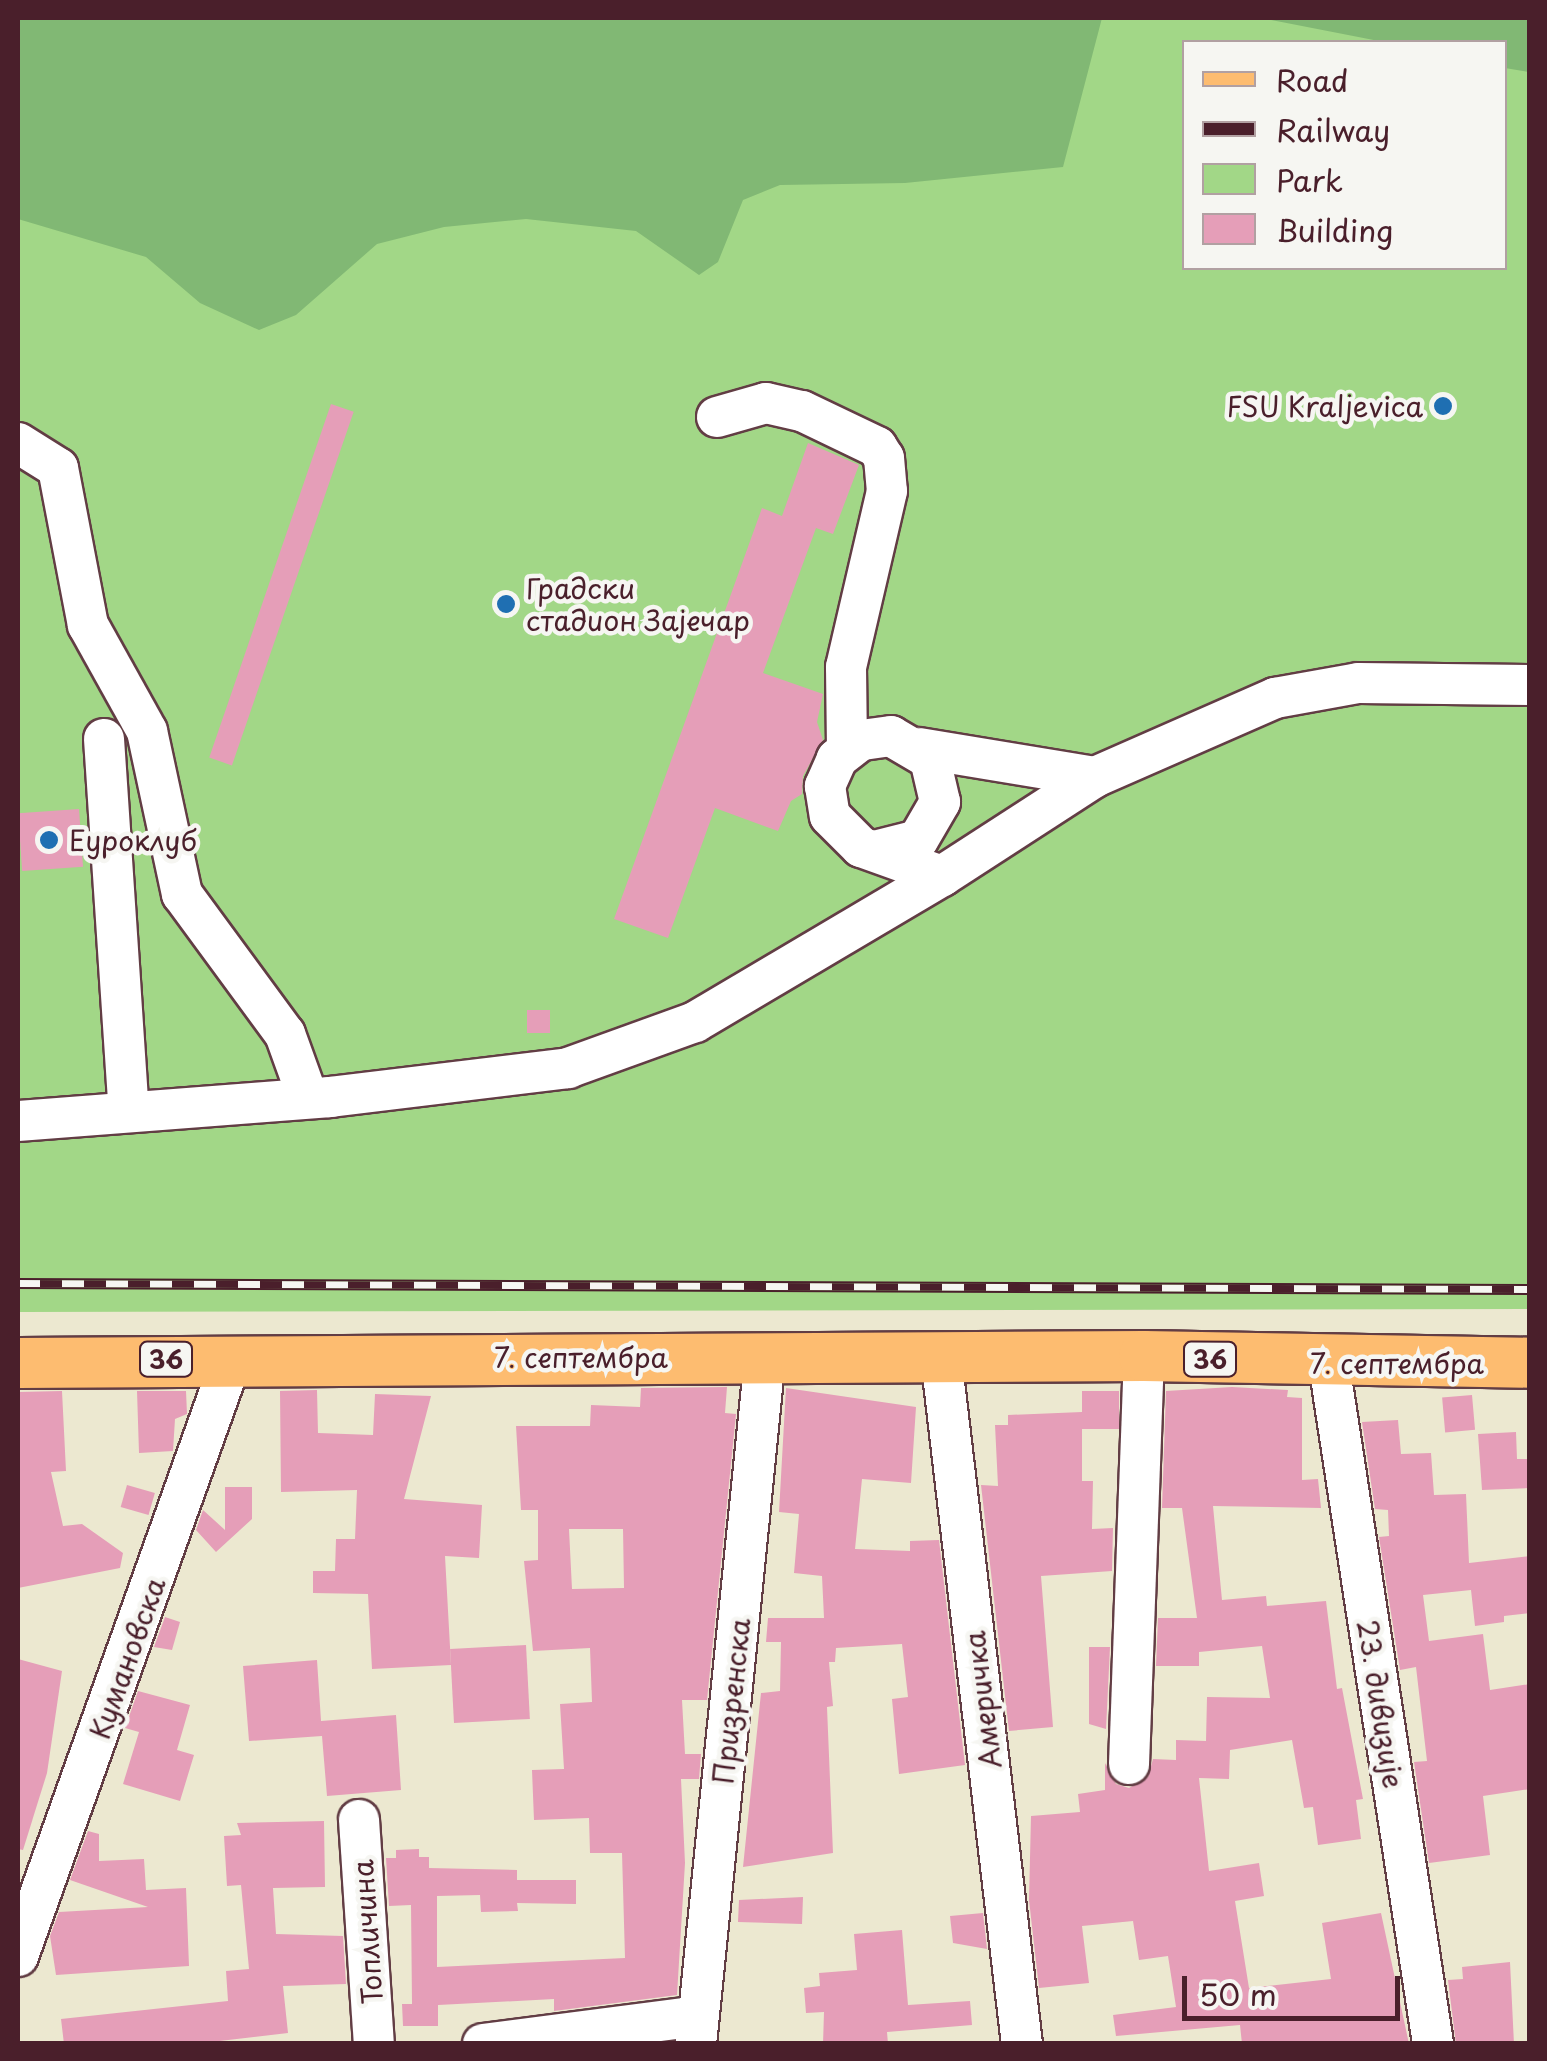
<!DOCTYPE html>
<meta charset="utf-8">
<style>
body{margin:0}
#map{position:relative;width:1547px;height:2061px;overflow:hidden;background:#ece8d0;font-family:"Playpen Sans",sans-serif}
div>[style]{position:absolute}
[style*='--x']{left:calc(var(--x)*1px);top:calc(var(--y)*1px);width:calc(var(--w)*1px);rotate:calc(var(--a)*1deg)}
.green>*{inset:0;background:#a2d787}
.forest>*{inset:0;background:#81b874}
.building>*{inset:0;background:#e59eb8;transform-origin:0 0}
.roads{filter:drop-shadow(2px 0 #623d44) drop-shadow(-2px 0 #623d44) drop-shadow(0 2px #623d44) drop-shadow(0 -2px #623d44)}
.minor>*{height:40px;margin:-20px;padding:0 20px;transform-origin:20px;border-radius:20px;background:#fff}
.major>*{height:50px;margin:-25px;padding:0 25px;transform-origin:25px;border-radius:25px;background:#fdbc70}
.rail>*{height:11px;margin-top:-5.5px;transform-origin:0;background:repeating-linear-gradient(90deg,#f6f6f2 0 22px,#4a1f2b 0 44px);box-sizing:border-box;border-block:2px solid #4a1f2b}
.dots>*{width:28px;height:28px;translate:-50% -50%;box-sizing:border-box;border:5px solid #f6f6f2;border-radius:50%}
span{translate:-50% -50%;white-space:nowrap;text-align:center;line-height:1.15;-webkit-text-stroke:9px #f6f6f2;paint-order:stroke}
.shield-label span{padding:2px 8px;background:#f6f6f2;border:2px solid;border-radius:8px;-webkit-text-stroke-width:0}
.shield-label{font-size:25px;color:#4a1f2b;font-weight:700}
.poi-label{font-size:28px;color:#4a1f2b}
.right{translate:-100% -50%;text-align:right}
.left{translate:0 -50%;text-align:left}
.street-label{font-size:28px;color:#4a1f2b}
.frame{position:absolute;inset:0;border:20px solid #4a1f2b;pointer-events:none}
.legend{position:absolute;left:1182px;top:40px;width:325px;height:230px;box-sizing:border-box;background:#f6f6f2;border:2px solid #b1a0a2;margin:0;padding:12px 18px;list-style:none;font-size:30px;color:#4a1f2b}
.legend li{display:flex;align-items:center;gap:20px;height:50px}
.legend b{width:50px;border:2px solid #b1a0a2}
.scale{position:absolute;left:1182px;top:1976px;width:218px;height:45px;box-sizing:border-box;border:5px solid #4a1f2b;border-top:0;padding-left:12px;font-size:30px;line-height:35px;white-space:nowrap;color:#4a1f2b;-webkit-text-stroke:8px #f6f6f2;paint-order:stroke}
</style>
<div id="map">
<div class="green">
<div style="clip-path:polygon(evenodd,18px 18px,1529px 18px,1529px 1309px,18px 1312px,18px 18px,1184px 42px,1504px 42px,1504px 268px,1184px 268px,1184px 42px)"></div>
</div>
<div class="forest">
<div style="clip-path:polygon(18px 18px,1102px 18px,1063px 167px,905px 183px,780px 185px,743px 200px,718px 262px,699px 275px,636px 231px,526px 219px,444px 227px,377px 244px,296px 315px,259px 330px,200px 303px,146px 257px,18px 219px)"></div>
<div style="clip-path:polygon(1261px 18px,1529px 18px,1529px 72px,1505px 68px,1504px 42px,1384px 42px)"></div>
</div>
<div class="building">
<div style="left:331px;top:404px;width:24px;height:374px;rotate:19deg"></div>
<div style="clip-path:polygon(808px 443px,859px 465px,833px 534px,816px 528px,763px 673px,823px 694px,817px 722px,823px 740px,803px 776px,802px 794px,791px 801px,778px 831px,715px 808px,668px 938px,614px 919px,762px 508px,782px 516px)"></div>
<div style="left:79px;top:809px;width:58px;height:61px;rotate:86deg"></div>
<div style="left:527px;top:1010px;width:23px;height:23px"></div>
<div style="clip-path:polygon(evenodd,727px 1387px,725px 1413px,736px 1414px,707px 1700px,682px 1700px,685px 1754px,701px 1754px,699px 1779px,681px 1779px,685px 1863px,677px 1995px,554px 2011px,554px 1999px,438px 2005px,438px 2026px,403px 2026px,402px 2004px,412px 2004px,411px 1905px,389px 1906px,386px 1858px,396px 1858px,396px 1850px,419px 1849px,419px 1857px,429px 1857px,429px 1868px,517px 1870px,517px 1880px,576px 1880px,576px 1904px,517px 1903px,518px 1911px,481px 1912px,480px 1895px,437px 1896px,437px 1967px,625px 1958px,622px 1853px,590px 1853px,589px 1818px,534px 1820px,532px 1770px,564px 1769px,560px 1704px,592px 1702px,590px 1648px,533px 1651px,524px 1561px,538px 1560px,538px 1510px,521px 1510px,516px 1426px,590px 1426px,591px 1405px,640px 1407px,641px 1388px,727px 1387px,569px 1529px,623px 1529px,624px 1588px,572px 1589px,569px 1529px)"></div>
<div style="clip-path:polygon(1232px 1387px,1288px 1390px,1287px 1397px,1302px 1398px,1302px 1480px,1318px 1479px,1321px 1508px,1213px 1506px,1222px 1600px,1266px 1596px,1267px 1606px,1326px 1601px,1337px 1689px,1342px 1688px,1363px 1799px,1356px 1800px,1361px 1839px,1318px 1845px,1313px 1807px,1304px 1808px,1292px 1740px,1230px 1750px,1229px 1779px,1199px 1778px,1209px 1871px,1259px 1863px,1264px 1896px,1235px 1901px,1249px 1988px,1331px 1979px,1322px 1923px,1381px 1913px,1409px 2044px,1242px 2044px,1240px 2025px,1116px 2036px,1113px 2015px,1176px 2007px,1168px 1956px,1139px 1960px,1133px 1921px,1082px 1926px,1089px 1983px,1039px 1988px,1029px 1900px,1031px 1816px,1080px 1812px,1078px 1794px,1105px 1790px,1105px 1763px,1116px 1784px,1129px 1788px,1148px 1777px,1153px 1759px,1176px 1760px,1176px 1740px,1206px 1741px,1207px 1697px,1270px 1698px,1262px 1646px,1199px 1652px,1199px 1666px,1156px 1666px,1158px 1618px,1197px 1618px,1182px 1508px,1162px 1508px,1166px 1391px)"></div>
<div style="clip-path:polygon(786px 1388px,916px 1407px,911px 1483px,862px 1479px,855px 1549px,910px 1551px,910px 1541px,939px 1540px,965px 1765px,899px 1774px,892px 1699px,908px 1697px,902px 1644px,836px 1648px,835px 1662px,829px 1662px,833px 1706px,827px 1707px,833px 1853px,743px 1867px,761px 1693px,780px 1691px,781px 1642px,766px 1642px,768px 1618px,824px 1618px,822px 1576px,794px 1573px,799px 1514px,779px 1512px)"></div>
<div style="clip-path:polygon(317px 1390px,318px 1433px,373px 1435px,375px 1394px,431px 1396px,404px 1499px,482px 1505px,479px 1558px,445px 1556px,451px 1665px,372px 1669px,368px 1594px,313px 1593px,313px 1571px,335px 1571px,336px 1539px,355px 1539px,357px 1490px,281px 1492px,280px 1391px)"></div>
<div style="clip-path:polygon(62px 1391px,66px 1471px,51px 1472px,63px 1526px,82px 1524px,123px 1553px,120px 1568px,18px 1588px,18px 1392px)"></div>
<div style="clip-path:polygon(137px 1391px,186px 1391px,187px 1414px,175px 1419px,173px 1451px,139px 1453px)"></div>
<div style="left:1082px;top:1391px;width:37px;height:38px"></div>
<div style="left:1472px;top:1395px;width:35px;height:30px;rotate:85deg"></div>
<div style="clip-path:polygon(1082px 1412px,1082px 1481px,1093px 1481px,1092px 1529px,1113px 1528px,1112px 1571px,1041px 1576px,1053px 1727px,1009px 1731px,981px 1485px,998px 1486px,995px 1425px,1008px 1425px,1008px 1415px)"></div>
<div style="clip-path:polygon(1398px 1420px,1401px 1454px,1431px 1453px,1434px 1495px,1466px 1494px,1469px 1563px,1530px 1556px,1530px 1613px,1504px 1616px,1504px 1622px,1475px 1626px,1471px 1590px,1423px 1595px,1429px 1641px,1483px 1634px,1490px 1690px,1530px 1684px,1530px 1789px,1483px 1796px,1490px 1855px,1429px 1863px,1414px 1762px,1427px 1761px,1416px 1667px,1400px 1670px,1379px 1537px,1389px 1536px,1388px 1510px,1375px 1509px,1362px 1422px)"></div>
<div style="clip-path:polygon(1516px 1432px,1517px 1459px,1530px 1459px,1530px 1488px,1482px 1490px,1478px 1434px)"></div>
<div style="left:127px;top:1485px;width:29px;height:23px;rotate:16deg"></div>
<div style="clip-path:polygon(225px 1487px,252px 1487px,252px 1519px,216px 1552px,196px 1530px,203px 1510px,225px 1530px)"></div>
<div style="clip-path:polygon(165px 1617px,180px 1622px,172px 1650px,154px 1647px)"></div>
<div style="left:526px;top:1645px;width:74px;height:76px;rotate:87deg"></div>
<div style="clip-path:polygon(1089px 1647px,1110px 1647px,1106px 1729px,1089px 1724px)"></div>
<div style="clip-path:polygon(18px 1659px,62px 1671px,47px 1773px,23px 1850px,18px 1849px)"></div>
<div style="clip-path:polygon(317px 1660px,321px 1721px,396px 1715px,401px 1790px,327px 1796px,322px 1736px,249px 1741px,243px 1666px)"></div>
<div style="clip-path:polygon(138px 1691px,190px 1705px,177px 1750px,194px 1755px,180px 1801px,123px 1784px,139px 1732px,125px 1728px)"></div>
<div style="clip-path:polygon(324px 1821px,325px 1887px,273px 1888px,276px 1934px,343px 1936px,346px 1984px,283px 1986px,288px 2033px,194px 2044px,64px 2044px,61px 2019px,228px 2001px,226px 1971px,249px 1969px,241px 1885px,227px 1886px,224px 1836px,241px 1835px,237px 1823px)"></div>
<div style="clip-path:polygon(88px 1831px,99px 1834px,99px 1861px,144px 1859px,146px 1890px,186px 1888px,189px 1966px,56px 1975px,50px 1936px,59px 1912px,148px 1907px,70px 1880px)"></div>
<div style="clip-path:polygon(803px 1897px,802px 1924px,738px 1922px,739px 1900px)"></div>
<div style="clip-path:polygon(983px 1913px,987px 1949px,953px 1943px,950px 1916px)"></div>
<div style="clip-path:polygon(902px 1930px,908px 2005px,970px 2001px,972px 2025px,887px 2032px,888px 2044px,823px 2044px,824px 2012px,806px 2013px,804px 1988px,820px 1986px,819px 1973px,857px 1970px,854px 1934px)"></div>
<div style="clip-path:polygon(1510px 1962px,1514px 2044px,1456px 2044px,1448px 1980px,1463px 1979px,1462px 1967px)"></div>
</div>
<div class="roads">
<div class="minor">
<div style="--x:717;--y:417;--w:51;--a:-15.9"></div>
<div style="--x:766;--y:403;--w:37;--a:13"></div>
<div style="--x:802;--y:411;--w:83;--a:25.6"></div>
<div style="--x:877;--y:447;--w:13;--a:58"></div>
<div style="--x:884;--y:458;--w:33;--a:85"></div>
<div style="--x:887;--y:491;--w:181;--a:103.1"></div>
<div style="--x:846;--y:667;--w:81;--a:89.3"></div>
<div style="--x:18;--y:443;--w:47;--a:32"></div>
<div style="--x:58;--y:468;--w:160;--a:79.2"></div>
<div style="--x:88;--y:625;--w:121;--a:60.9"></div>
<div style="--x:147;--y:731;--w:167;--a:77.9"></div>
<div style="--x:182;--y:894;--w:174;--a:53.7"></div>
<div style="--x:285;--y:1034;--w:68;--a:70.2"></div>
<div style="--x:104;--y:739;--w:373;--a:86.2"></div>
<div style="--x:919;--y:748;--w:178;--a:9.4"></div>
<div style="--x:875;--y:851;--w:44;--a:-14.3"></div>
<div style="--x:918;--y:840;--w:44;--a:-59.9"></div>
<div style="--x:940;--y:802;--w:44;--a:-103.1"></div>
<div style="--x:930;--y:759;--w:45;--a:-149.5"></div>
<div style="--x:891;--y:736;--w:30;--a:172"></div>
<div style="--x:861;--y:740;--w:31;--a:142"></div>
<div style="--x:837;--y:759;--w:30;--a:114"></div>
<div style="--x:825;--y:786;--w:30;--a:81"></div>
<div style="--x:830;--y:816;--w:44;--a:45"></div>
<div style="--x:861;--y:847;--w:86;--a:19.7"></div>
<div style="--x:18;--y:1121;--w:313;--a:-4.4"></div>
<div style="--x:330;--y:1097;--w:240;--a:-6.9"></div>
<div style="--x:568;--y:1068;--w:135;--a:-19.9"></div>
<div style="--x:695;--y:1022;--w:287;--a:-30.6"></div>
<div style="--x:942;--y:876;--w:182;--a:-32.9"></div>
<div style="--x:1095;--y:777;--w:197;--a:-23.7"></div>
<div style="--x:1275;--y:698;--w:84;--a:-10.2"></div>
<div style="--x:1358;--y:683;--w:172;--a:0.7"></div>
<div style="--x:941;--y:1357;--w:692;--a:83.28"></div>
<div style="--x:1329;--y:1364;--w:688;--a:81.3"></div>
<div style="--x:1129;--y:1764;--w:408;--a:-87.9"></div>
<div style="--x:359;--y:1820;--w:225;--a:86.2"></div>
<div style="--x:18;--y:1956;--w:635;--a:-70.31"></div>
<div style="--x:483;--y:2044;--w:217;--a:-7.4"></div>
<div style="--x:696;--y:2044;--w:689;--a:-84.26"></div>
</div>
<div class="major">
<div style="--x:18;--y:1363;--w:1126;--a:-0.36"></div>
<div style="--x:1144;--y:1356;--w:386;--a:1"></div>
</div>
</div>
<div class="rail">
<div style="--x:18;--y:1283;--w:1512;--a:0.23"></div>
</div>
<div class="dots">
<div style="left:1443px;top:406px;background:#1f6fb2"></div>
<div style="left:506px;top:604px;background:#1f6fb2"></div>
<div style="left:49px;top:840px;background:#1f6fb2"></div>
</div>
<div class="shield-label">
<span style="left:166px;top:1359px">36</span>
<span style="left:1210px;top:1359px">36</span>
</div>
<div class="poi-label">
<span class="right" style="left:1423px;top:406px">FSU Kraljevica</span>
<span class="left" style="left:526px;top:604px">Градски<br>стадион Зајечар</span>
<span class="left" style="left:69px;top:840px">Еуроклуб</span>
</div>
<div class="street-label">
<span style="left:581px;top:1357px">7. септембра</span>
<span style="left:1397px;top:1363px">7. септембра</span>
<span style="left:127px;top:1658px;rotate:-70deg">Кумановска</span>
<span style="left:982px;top:1700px;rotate:-97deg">Америчка</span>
<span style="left:731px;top:1701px;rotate:-84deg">Призренска</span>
<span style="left:1381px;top:1704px;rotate:81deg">23. дивизије</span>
<span style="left:367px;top:1932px;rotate:-94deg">Топличина</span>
</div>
<div class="frame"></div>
<ul class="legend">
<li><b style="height:12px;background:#fdbc70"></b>Road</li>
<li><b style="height:12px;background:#4a1f2b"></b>Railway</li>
<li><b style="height:28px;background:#a2d787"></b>Park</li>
<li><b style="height:28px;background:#e59eb8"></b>Building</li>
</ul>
<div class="scale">50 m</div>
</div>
